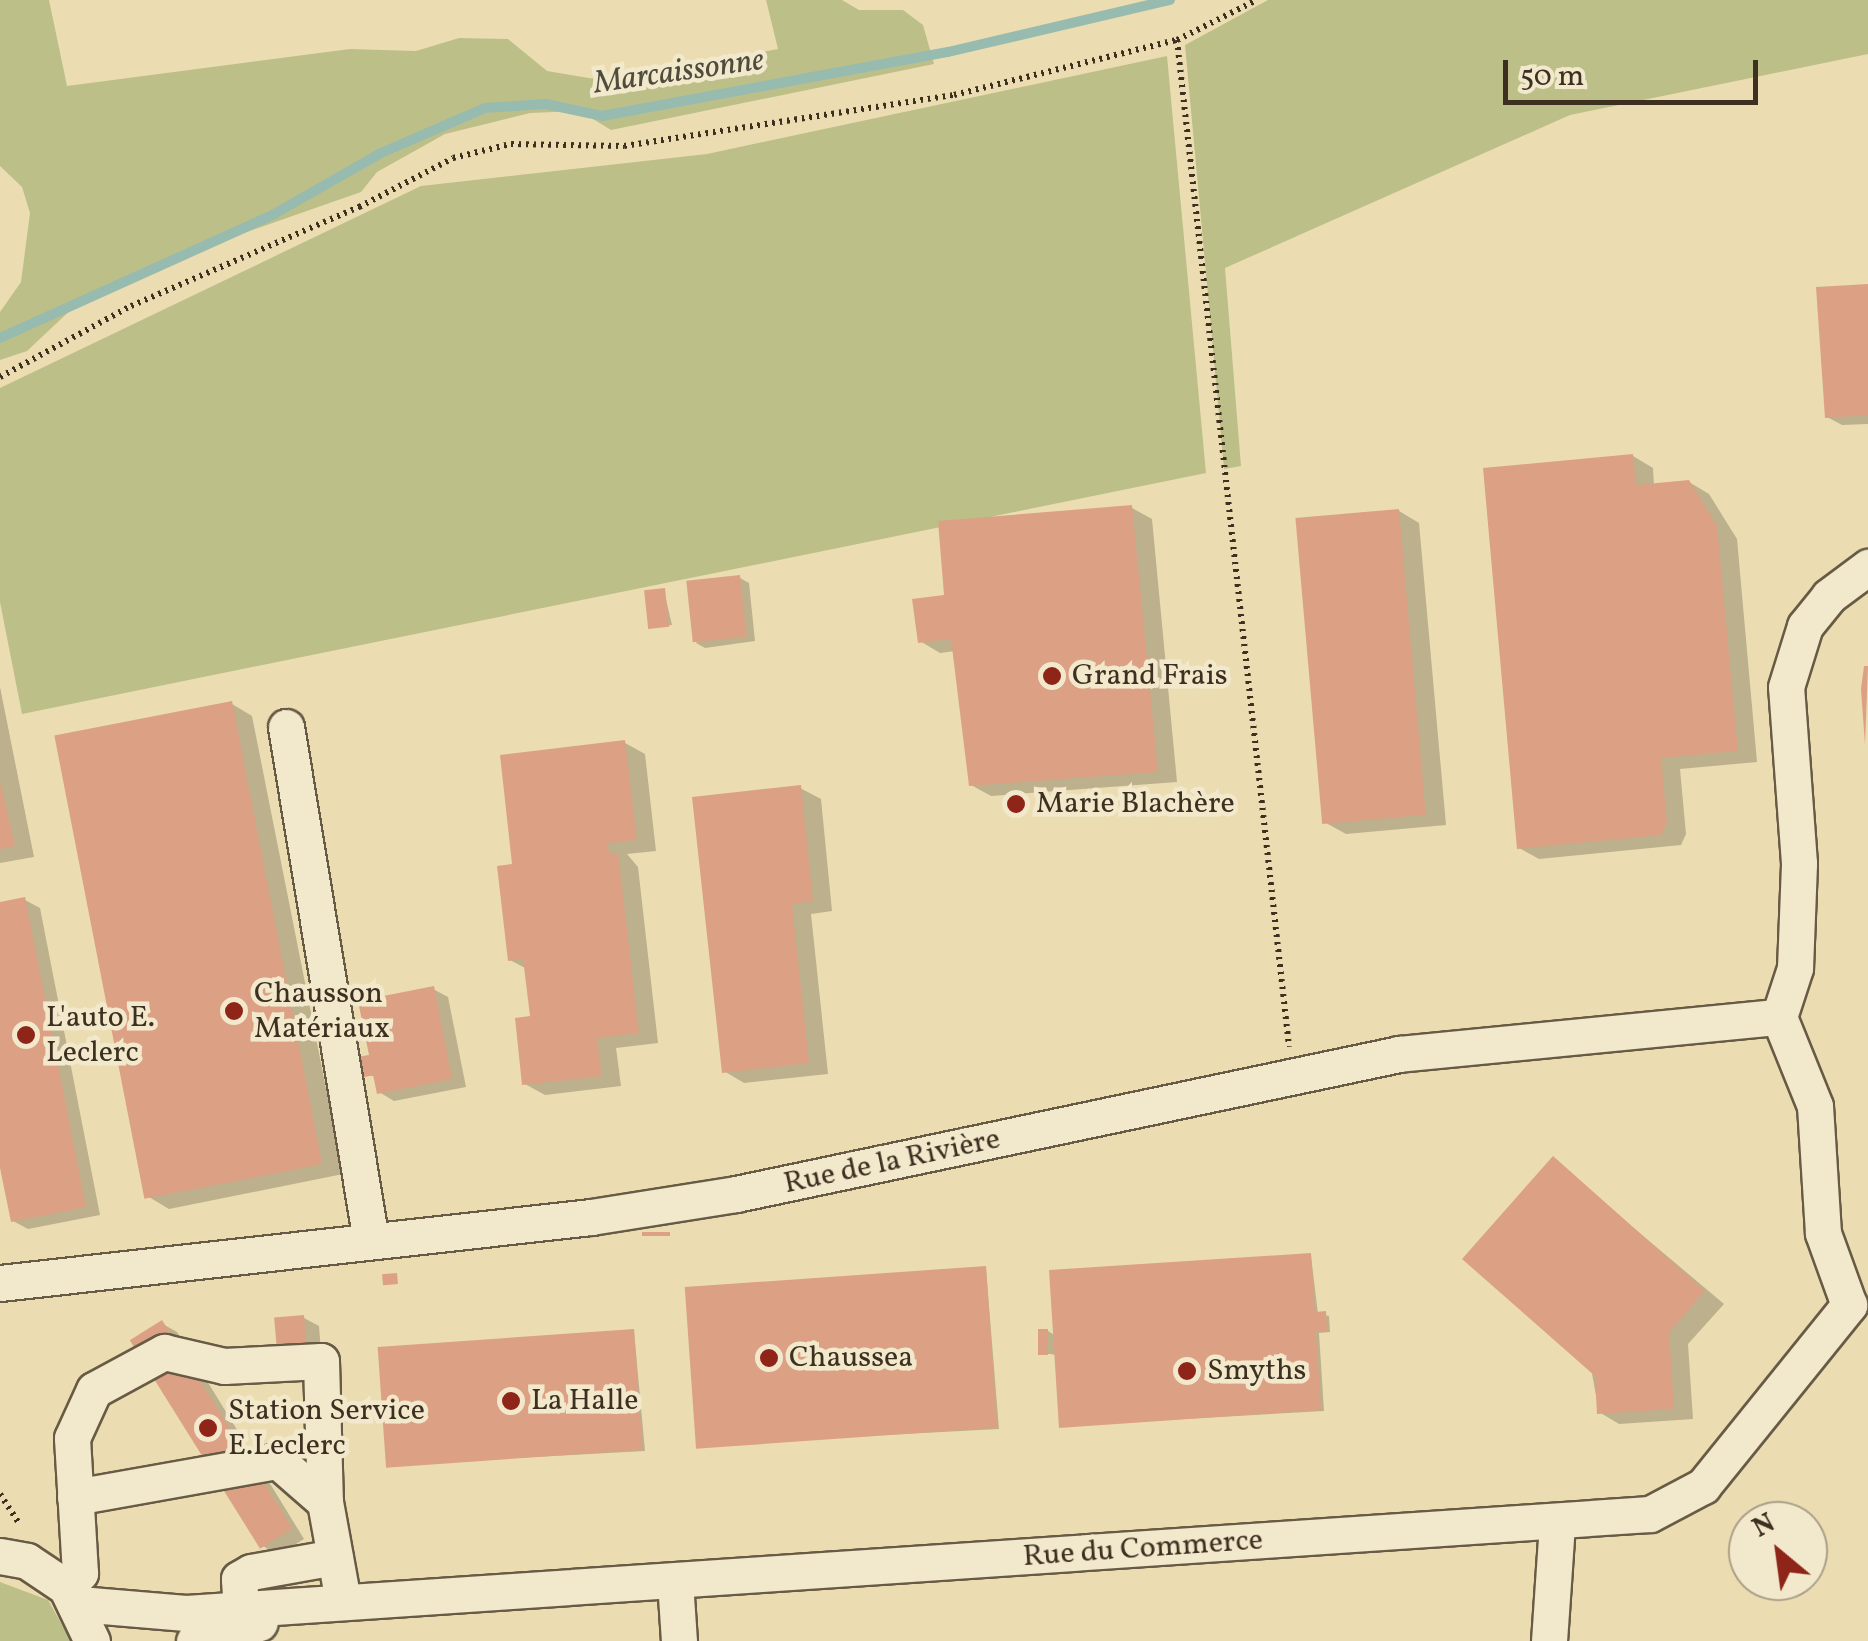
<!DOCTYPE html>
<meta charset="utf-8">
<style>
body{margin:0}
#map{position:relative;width:1868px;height:1641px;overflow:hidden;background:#ebddb1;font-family:Vollkorn,serif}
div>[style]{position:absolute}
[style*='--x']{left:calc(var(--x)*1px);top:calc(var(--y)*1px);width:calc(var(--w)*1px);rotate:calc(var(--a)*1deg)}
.green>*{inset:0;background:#bdbf88}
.shadow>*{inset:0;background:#0003}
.stream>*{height:10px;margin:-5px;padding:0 5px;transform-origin:5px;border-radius:5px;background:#98bbaf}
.building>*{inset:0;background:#dca184;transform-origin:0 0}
.path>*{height:6px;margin-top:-3px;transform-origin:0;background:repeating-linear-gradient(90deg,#3d3021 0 2.5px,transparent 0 7.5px)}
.roads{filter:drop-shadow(2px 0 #685b45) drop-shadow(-2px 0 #685b45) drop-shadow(0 2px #685b45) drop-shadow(0 -2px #685b45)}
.minor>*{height:35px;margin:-17.5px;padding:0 17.5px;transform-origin:17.5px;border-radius:17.5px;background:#f2e9cc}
.dots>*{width:28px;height:28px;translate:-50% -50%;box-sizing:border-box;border:5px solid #f2e9cc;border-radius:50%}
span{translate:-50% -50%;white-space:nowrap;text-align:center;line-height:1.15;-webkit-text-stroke:9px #f2e9cc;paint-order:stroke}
.poi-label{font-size:30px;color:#3d3021}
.left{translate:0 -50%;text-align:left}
.street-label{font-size:30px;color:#3d3021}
.water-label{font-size:32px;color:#4f4c3d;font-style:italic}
.north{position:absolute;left:1728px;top:1501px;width:100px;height:100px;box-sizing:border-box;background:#f2e9cc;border:2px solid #aa9f88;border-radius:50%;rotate:331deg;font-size:28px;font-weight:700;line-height:40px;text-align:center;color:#3d3021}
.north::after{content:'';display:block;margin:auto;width:35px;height:45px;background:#8f2418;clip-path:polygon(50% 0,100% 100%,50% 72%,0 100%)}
.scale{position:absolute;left:1503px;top:60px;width:255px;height:45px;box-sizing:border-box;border:5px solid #3d3021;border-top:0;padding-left:12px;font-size:30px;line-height:35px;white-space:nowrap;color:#3d3021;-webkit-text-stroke:8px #f2e9cc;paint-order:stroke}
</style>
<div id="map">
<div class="green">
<div style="clip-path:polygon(0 0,49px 0,67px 86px,350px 49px,416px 51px,459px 38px,508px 39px,547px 71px,607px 81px,778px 49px,766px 0,842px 0,859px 10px,903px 10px,923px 25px,934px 64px,611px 130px,580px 111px,530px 113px,445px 134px,377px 172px,361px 192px,241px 234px,76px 305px,27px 351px,0 360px,0 312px,21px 282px,30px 213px,22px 187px,0 166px)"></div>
<div style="clip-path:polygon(1268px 0,1868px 0,1868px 54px,1570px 115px,1225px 268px,1241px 466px,1224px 469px,1185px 45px)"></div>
<div style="clip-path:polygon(1167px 56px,1206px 473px,22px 714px,0 602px,0 388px,421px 186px,707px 154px)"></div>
<div style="clip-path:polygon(0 1582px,48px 1600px,71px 1641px,0 1641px)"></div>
</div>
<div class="shadow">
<div style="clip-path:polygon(1868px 286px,1868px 424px,1842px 425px,1827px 417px)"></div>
<div style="clip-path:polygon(1633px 456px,1653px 468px,1654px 486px,1689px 482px,1709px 494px,1737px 539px,1757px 762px,1680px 769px,1686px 834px,1681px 845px,1539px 859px,1519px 848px)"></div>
<div style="clip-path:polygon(1132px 508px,1152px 519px,1177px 782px,991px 796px,971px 785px,955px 651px,940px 653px,920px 641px,947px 597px)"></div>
<div style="clip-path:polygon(1399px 511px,1419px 523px,1446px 825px,1346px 834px,1326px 823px)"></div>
<div style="clip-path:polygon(740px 578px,749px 583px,755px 641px,705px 648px,696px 643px)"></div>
<div style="clip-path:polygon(664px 591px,672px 625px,651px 627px)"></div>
<div style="clip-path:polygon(0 687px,34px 857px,0 863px)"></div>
<div style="clip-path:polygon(232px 704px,252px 716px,343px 1174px,169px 1209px,149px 1197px)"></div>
<div style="clip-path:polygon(625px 743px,645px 754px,656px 851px,627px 854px,638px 867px,658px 1043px,616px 1048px,621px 1086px,545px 1095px,525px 1084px,533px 1019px,527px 969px,510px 960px,512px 867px)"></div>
<div style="clip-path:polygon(800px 788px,821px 799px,832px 911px,811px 914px,828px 1074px,744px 1083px,724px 1071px)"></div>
<div style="clip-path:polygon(25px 900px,40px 908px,100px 1215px,28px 1229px,13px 1221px,0 1155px,0 904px)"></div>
<div style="clip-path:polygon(433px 989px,448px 997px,466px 1087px,394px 1101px,379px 1092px,376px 1076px,363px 1076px)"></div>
<div style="clip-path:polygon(1553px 1160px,1724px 1304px,1688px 1344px,1693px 1419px,1619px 1424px,1599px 1412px)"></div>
<div style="clip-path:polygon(1311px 1256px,1318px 1314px,1329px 1316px,1330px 1332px,1319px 1333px,1324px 1411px,1061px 1426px,1057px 1355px,1042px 1353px,1048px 1331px,1056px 1336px)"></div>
<div style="clip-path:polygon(986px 1269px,999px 1429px,697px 1445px)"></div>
<div style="clip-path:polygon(304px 1318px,319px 1326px,323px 1378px,296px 1380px,281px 1372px)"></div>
<div style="clip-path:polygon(161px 1323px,177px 1332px,304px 1539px,278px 1555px,263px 1546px)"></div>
<div style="clip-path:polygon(634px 1331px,645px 1451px,388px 1465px)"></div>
</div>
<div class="stream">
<div style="--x:0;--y:338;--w:301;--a:-24.3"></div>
<div style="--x:274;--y:214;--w:123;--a:-29.7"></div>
<div style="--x:381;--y:153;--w:113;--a:-23.4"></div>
<div style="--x:485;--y:108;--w:61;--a:-3.8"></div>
<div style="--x:546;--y:104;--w:57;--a:12.1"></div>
<div style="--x:602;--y:116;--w:352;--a:-10.5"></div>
<div style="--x:948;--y:52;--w:228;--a:-13.2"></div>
</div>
<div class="building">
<div style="clip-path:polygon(1868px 284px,1868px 415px,1825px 418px,1816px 287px)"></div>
<div style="clip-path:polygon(1633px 454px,1636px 485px,1689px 480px,1717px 526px,1738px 751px,1661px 758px,1667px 822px,1661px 835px,1517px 849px,1483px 468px)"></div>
<div style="clip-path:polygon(1132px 505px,1158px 772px,969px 786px,951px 639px,918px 643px,912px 599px,944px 595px,938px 521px)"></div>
<div style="left:1399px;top:509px;width:307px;height:104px;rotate:85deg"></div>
<div style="left:740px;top:575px;width:62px;height:54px;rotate:84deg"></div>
<div style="left:665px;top:588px;width:39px;height:21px;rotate:84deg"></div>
<div style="clip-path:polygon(1864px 666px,1868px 666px,1865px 745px,1861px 689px)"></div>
<div style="left:232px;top:701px;width:472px;height:181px;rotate:79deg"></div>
<div style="clip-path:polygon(625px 740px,637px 840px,608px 843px,609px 854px,618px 853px,639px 1033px,597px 1038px,602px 1076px,522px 1085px,515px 1018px,530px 1016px,523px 959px,508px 961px,497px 866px,512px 864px,500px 755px)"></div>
<div style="clip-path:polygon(0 781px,15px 846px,0 849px)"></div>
<div style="clip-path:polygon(801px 785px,813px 901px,792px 904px,809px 1063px,722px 1073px,692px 797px)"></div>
<div style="clip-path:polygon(25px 897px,86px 1207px,11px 1222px,0 1168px,0 902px)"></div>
<div style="clip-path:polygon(434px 986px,452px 1079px,377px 1094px,373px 1075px,361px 1078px,357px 1057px,369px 1055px,358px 1001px)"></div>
<div style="clip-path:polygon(1553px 1156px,1705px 1291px,1669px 1332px,1674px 1409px,1597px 1414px,1595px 1376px,1462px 1259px)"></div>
<div style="left:670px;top:1232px;width:4px;height:28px;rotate:90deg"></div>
<div style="clip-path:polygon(1311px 1253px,1315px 1312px,1326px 1311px,1327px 1331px,1316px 1332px,1321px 1410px,1059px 1428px,1049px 1270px)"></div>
<div style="left:986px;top:1266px;width:162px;height:302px;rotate:86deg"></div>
<div style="left:397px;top:1273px;width:11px;height:15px;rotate:85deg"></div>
<div style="left:304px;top:1315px;width:56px;height:30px;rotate:85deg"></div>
<div style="left:162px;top:1320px;width:246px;height:38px;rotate:58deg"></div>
<div style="left:634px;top:1329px;width:121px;height:257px;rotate:86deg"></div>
<div style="left:1038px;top:1329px;width:10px;height:26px"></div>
</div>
<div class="path">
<div style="--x:1177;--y:40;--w:1013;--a:83.65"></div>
<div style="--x:0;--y:377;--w:149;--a:-28.5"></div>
<div style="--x:131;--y:306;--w:249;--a:-23.5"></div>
<div style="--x:359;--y:207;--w:106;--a:-27.5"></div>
<div style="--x:453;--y:158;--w:60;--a:-13.6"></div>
<div style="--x:511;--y:144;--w:113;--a:1"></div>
<div style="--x:624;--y:146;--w:334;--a:-8.8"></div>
<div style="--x:954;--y:95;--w:230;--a:-13.9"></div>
<div style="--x:1177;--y:40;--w:89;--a:-26.6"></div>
<div style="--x:0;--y:1494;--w:35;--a:57"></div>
</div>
<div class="roads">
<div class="minor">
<div style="--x:286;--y:727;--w:521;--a:80.61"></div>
<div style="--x:0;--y:1283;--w:595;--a:-6.37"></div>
<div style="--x:591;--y:1217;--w:147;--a:-9"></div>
<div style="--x:736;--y:1194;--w:678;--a:-11.92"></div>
<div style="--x:1399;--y:1054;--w:382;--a:-5.6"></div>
<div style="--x:1849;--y:1305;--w:77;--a:-109.9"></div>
<div style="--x:1823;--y:1233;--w:127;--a:-93.6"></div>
<div style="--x:1815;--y:1106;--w:96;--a:-112"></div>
<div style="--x:1779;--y:1017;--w:52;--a:-71.9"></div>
<div style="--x:1795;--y:968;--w:105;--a:-87.8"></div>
<div style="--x:1799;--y:863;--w:176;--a:-94.2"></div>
<div style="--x:1786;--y:687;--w:64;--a:-72.7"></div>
<div style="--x:1805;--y:626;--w:38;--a:-51"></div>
<div style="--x:1829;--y:596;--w:49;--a:-36.6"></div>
<div style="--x:75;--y:1497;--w:206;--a:-10.1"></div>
<div style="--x:278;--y:1461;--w:62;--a:41.1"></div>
<div style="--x:0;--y:1556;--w:27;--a:10"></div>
<div style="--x:27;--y:1561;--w:47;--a:33.7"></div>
<div style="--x:66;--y:1587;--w:60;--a:64.3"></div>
<div style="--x:675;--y:1581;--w:60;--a:86.2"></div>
<div style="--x:66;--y:1587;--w:20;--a:-45"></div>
<div style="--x:80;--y:1573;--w:135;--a:-93.4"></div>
<div style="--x:72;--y:1438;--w:53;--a:-65.4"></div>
<div style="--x:94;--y:1390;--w:80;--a:-28.5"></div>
<div style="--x:164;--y:1352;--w:62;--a:13.1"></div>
<div style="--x:224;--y:1366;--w:97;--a:-3"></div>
<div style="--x:321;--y:1361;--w:141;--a:88.4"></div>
<div style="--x:325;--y:1502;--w:101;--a:79.7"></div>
<div style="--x:79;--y:1604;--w:107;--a:4.8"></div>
<div style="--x:186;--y:1613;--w:1467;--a:-3.87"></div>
<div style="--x:1650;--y:1514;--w:60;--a:-27.8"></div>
<div style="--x:1703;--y:1486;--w:233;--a:-51.1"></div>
<div style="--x:241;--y:1609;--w:30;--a:-94"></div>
<div style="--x:239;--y:1579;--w:14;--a:-30"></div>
<div style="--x:251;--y:1572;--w:85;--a:-10.1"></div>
<div style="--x:194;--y:1641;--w:68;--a:-15.3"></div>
<div style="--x:1549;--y:1641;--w:118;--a:-86.1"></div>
</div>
</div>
<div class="dots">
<div style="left:1052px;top:676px;background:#8f2418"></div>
<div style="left:1016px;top:804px;background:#8f2418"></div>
<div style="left:234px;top:1011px;background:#8f2418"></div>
<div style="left:26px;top:1035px;background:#8f2418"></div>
<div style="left:769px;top:1358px;background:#8f2418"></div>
<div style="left:1187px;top:1371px;background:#8f2418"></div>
<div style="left:511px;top:1401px;background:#8f2418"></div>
<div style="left:208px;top:1428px;background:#8f2418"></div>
</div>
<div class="poi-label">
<span class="left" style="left:1072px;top:676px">Grand Frais</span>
<span class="left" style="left:1036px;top:804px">Marie Blachère</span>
<span class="left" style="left:254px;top:1011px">Chausson<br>Matériaux</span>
<span class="left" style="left:46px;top:1035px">L'auto E.<br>Leclerc</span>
<span class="left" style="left:789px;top:1358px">Chaussea</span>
<span class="left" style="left:1207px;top:1371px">Smyths</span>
<span class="left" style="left:531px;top:1401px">La Halle</span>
<span class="left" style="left:228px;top:1428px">Station Service<br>E.Leclerc</span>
</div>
<div class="street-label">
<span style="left:892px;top:1162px;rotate:-12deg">Rue de la Rivière</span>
<span style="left:1143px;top:1549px;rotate:-4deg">Rue du Commerce</span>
</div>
<div class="water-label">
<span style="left:679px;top:73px;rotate:-8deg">Marcaissonne</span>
</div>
<div class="north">N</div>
<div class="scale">50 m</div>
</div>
